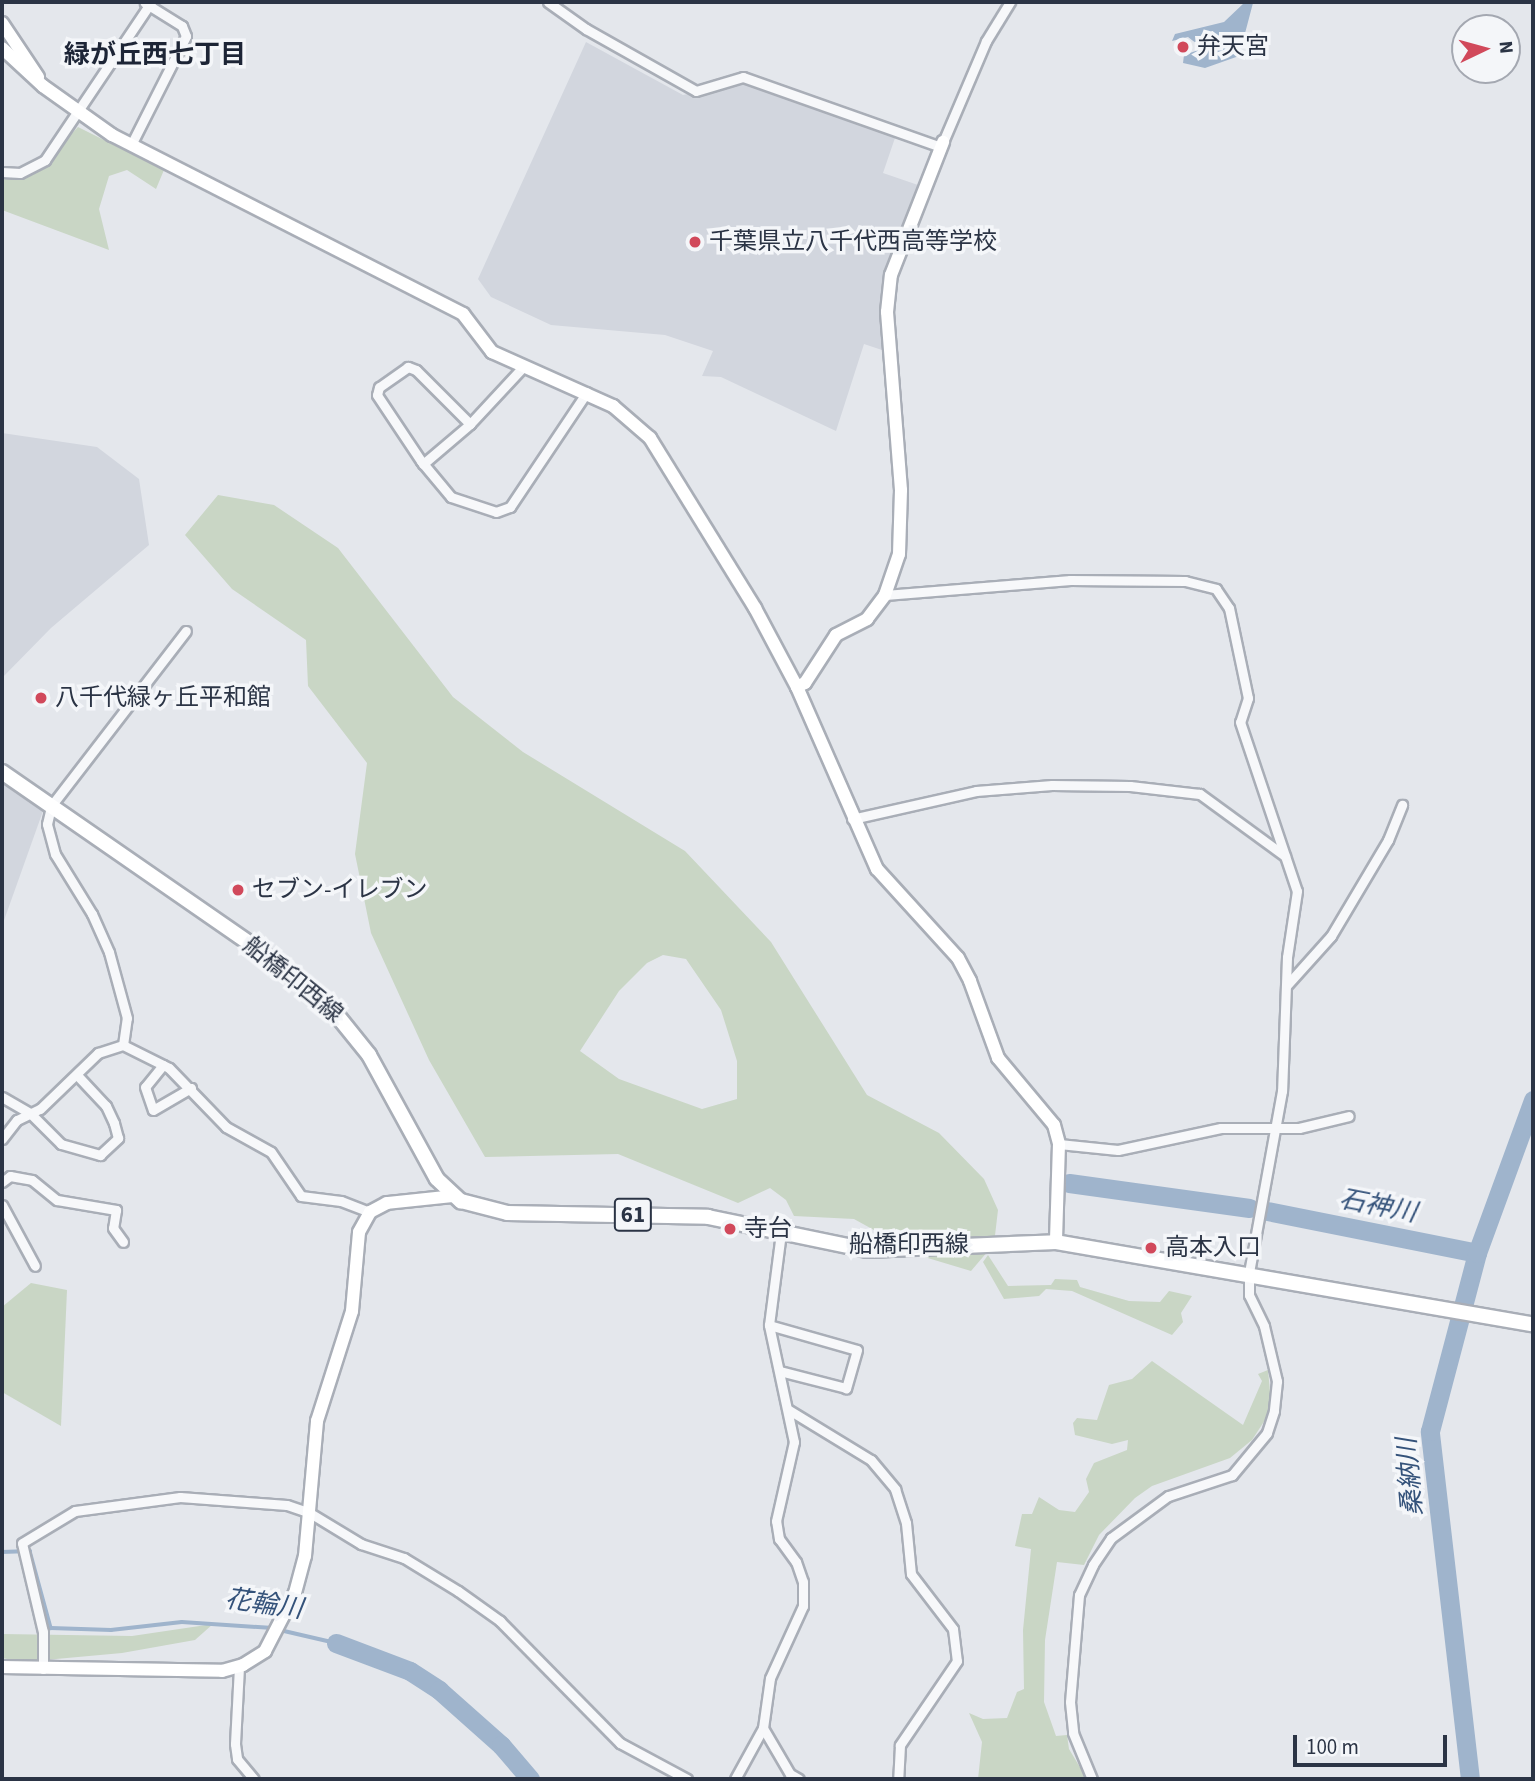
<!DOCTYPE html>
<meta charset="utf-8">
<style>
body{margin:0}
#map{position:relative;width:1535px;height:1781px;overflow:hidden;background:#e4e7ec;font-family:"Source Sans 3","Noto Sans JP",sans-serif}
div>[style]{position:absolute}
[style*='--x']{left:calc(var(--x)*1px);top:calc(var(--y)*1px);width:calc(var(--w)*1px);rotate:calc(var(--a)*1deg)}
.built>*{inset:0;background:#d2d6de}
.green>*{inset:0;background:#c9d6c5}
.water>*{inset:0;background:#9fb4cc}
.stream>*{height:3.5px;margin:-1.75px;padding:0 1.75px;transform-origin:1.75px;border-radius:1.75px;background:#9fb4cc}
.river>*{height:19px;margin:-9.5px;padding:0 9.5px;transform-origin:9.5px;border-radius:9.5px;background:#9fb4cc}
.roads{filter:drop-shadow(2px 0 #a9aeb7) drop-shadow(-2px 0 #a9aeb7) drop-shadow(0 2px #a9aeb7) drop-shadow(0 -2px #a9aeb7)}
.street>*{height:9px;margin:-4.5px;padding:0 4.5px;transform-origin:4.5px;border-radius:4.5px;background:#f7f8fa}
.secondary>*{height:12px;margin:-6px;padding:0 6px;transform-origin:6px;border-radius:6px;background:#fff}
.primary>*{height:14px;margin:-7px;padding:0 7px;transform-origin:7px;border-radius:7px;background:#fff}
.dots>*{width:19px;height:19px;translate:-50% -50%;box-sizing:border-box;border:4px solid #f4f6f9;border-radius:50%}
span{translate:-50% -50%;white-space:nowrap;text-align:center;line-height:1.15;-webkit-text-stroke:7px #f4f6f9;paint-order:stroke}
.shield-label span{padding:2px 5px;background:#f4f6f9;border:2px solid;border-radius:5px;-webkit-text-stroke-width:0}
.shield-label{font-size:23px;color:#2b3445;font-weight:700}
.poi-label{font-size:24px;color:#2b3445}
.left{translate:0 -50%;text-align:left}
.street-label{font-size:24px;color:#2b3445}
.neighbourhood-label{font-size:26px;color:#1d2536;font-weight:700}
.water-label{font-size:26px;color:#34527a;font-style:italic}
.frame{position:absolute;inset:0;border:4px solid #2b3445;pointer-events:none}
.north{position:absolute;left:1451px;top:14px;width:70px;height:70px;box-sizing:border-box;background:#f4f6f9;border:2px solid #a4a8b1;border-radius:50%;rotate:85deg;font-size:19px;font-weight:700;line-height:28px;text-align:center;color:#2b3445}
.north::after{content:'';display:block;margin:auto;width:24px;height:32px;background:#d1495b;clip-path:polygon(50% 0,100% 100%,50% 72%,0 100%)}
.scale{position:absolute;left:1293px;top:1735px;width:154px;height:32px;box-sizing:border-box;border:4px solid #2b3445;border-top:0;padding-left:9px;font-size:21px;line-height:24px;white-space:nowrap;color:#2b3445;-webkit-text-stroke:5px #f4f6f9;paint-order:stroke}
</style>
<div id="map">
<div class="built">
<div style="clip-path:polygon(586px 42px,683px 95px,741px 83px,768px 87px,896px 135px,883px 173px,918px 185px,885px 276px,882px 350px,864px 344px,836px 431px,721px 377px,702px 376px,713px 351px,665px 335px,551px 325px,491px 297px,478px 279px)"></div>
<div style="clip-path:polygon(2px 433px,97px 447px,139px 479px,149px 545px,51px 628px,2px 678px)"></div>
<div style="clip-path:polygon(2px 783px,43px 811px,2px 926px)"></div>
</div>
<div class="green">
<div style="clip-path:polygon(78px 127px,164px 170px,156px 189px,127px 170px,109px 176px,99px 209px,109px 250px,2px 210px,2px 176px,34px 174px)"></div>
<div style="clip-path:polygon(evenodd,218px 495px,274px 505px,338px 548px,453px 697px,523px 752px,685px 851px,771px 942px,867px 1095px,939px 1133px,984px 1179px,998px 1210px,994px 1244px,971px 1271px,921px 1256px,854px 1219px,794px 1216px,786px 1200px,770px 1188px,738px 1203px,618px 1154px,485px 1157px,429px 1060px,371px 933px,355px 854px,367px 763px,308px 686px,306px 640px,232px 589px,185px 535px,218px 495px,663px 955px,686px 959px,721px 1010px,737px 1061px,737px 1099px,702px 1109px,619px 1079px,580px 1051px,619px 991px,647px 963px,663px 955px)"></div>
<div style="clip-path:polygon(988px 1255px,1008px 1286px,1051px 1285px,1055px 1279px,1077px 1280px,1080px 1287px,1129px 1301px,1160px 1302px,1169px 1291px,1192px 1296px,1181px 1313px,1183px 1322px,1172px 1335px,1072px 1291px,1046px 1289px,1039px 1296px,1004px 1299px,983px 1262px)"></div>
<div style="clip-path:polygon(31px 1283px,67px 1290px,61px 1426px,2px 1392px,2px 1307px)"></div>
<div style="clip-path:polygon(1152px 1361px,1243px 1425px,1262px 1381px,1258px 1374px,1268px 1370px,1271px 1402px,1265px 1420px,1252px 1440px,1230px 1458px,1152px 1486px,1135px 1498px,1099px 1535px,1084px 1565px,1057px 1562px,1045px 1640px,1044px 1702px,1056px 1736px,1067px 1735px,1069px 1749px,1087px 1779px,978px 1779px,982px 1742px,969px 1713px,983px 1719px,1007px 1718px,1017px 1692px,1024px 1689px,1023px 1630px,1031px 1549px,1015px 1546px,1022px 1514px,1032px 1514px,1039px 1497px,1059px 1510px,1075px 1512px,1089px 1492px,1086px 1479px,1094px 1463px,1127px 1450px,1128px 1440px,1112px 1444px,1075px 1435px,1073px 1423px,1077px 1418px,1097px 1420px,1109px 1385px,1132px 1379px)"></div>
<div style="clip-path:polygon(213px 1624px,195px 1640px,122px 1653px,23px 1662px,2px 1658px,2px 1634px,132px 1636px)"></div>
</div>
<div class="water">
<div style="clip-path:polygon(1244px 3px,1253px 3px,1239px 56px,1205px 68px,1183px 63px,1184px 55px,1242px 35px,1201px 47px,1188px 37px,1172px 41px,1175px 34px,1224px 22px)"></div>
</div>
<div class="stream">
<div style="--x:2;--y:1552;--w:28;--a:-2"></div>
<div style="--x:30;--y:1551;--w:80;--a:74.7"></div>
<div style="--x:51;--y:1628;--w:60;--a:1.9"></div>
<div style="--x:111;--y:1630;--w:71;--a:-6.4"></div>
<div style="--x:182;--y:1622;--w:91;--a:3.8"></div>
<div style="--x:280;--y:1630;--w:57;--a:13.1"></div>
</div>
<div class="river">
<div style="--x:1069;--y:1183;--w:182;--a:7.9"></div>
<div style="--x:1267;--y:1211;--w:214;--a:11.3"></div>
<div style="--x:336;--y:1643;--w:79;--a:20.7"></div>
<div style="--x:410;--y:1671;--w:35;--a:33"></div>
<div style="--x:439;--y:1690;--w:83;--a:41.6"></div>
<div style="--x:501;--y:1745;--w:45;--a:49.5"></div>
<div style="--x:1470;--y:1779;--w:350;--a:-96.6"></div>
<div style="--x:1430;--y:1431;--w:184;--a:-75.2"></div>
<div style="--x:1477;--y:1253;--w:163;--a:-69.9"></div>
</div>
<div class="roads">
<div class="street">
<div style="--x:548;--y:2;--w:47;--a:35.4"></div>
<div style="--x:586;--y:29;--w:126;--a:29.4"></div>
<div style="--x:696;--y:91;--w:49;--a:-16.6"></div>
<div style="--x:743;--y:77;--w:210;--a:19.5"></div>
<div style="--x:943;--y:142;--w:110;--a:-66.9"></div>
<div style="--x:986;--y:41;--w:46;--a:-58.4"></div>
<div style="--x:131;--y:145;--w:122;--a:-63.2"></div>
<div style="--x:186;--y:36;--w:11;--a:-112"></div>
<div style="--x:182;--y:26;--w:44;--a:-148.1"></div>
<div style="--x:2;--y:172;--w:18;--a:3"></div>
<div style="--x:20;--y:173;--w:28;--a:-27"></div>
<div style="--x:45;--y:160;--w:190;--a:-56.1"></div>
<div style="--x:470;--y:424;--w:78;--a:-47.1"></div>
<div style="--x:423;--y:464;--w:62;--a:-40.4"></div>
<div style="--x:470;--y:424;--w:76;--a:-135"></div>
<div style="--x:416;--y:370;--w:9;--a:-159"></div>
<div style="--x:408;--y:367;--w:35;--a:145"></div>
<div style="--x:379;--y:387;--w:8;--a:104"></div>
<div style="--x:377;--y:395;--w:79;--a:56.3"></div>
<div style="--x:421;--y:461;--w:47;--a:50.2"></div>
<div style="--x:451;--y:497;--w:47;--a:18.4"></div>
<div style="--x:496;--y:512;--w:15;--a:-20"></div>
<div style="--x:510;--y:507;--w:138;--a:-56.2"></div>
<div style="--x:885;--y:595;--w:186;--a:-4.6"></div>
<div style="--x:1070;--y:580;--w:115;--a:0.5"></div>
<div style="--x:1185;--y:581;--w:32;--a:14"></div>
<div style="--x:1216;--y:589;--w:23;--a:56"></div>
<div style="--x:1229;--y:608;--w:92;--a:78.1"></div>
<div style="--x:1248;--y:698;--w:25;--a:108"></div>
<div style="--x:1240;--y:722;--w:178;--a:71.4"></div>
<div style="--x:1297;--y:891;--w:67;--a:98.6"></div>
<div style="--x:1287;--y:957;--w:134;--a:92.1"></div>
<div style="--x:1282;--y:1091;--w:185;--a:100.3"></div>
<div style="--x:1249;--y:1273;--w:22;--a:90"></div>
<div style="--x:1249;--y:1295;--w:34;--a:64"></div>
<div style="--x:1264;--y:1326;--w:57;--a:76.7"></div>
<div style="--x:1277;--y:1381;--w:30;--a:96"></div>
<div style="--x:1274;--y:1411;--w:23;--a:108"></div>
<div style="--x:1267;--y:1433;--w:55;--a:129.8"></div>
<div style="--x:1232;--y:1475;--w:67;--a:161.8"></div>
<div style="--x:1168;--y:1496;--w:71;--a:143.6"></div>
<div style="--x:1111;--y:1538;--w:32;--a:124"></div>
<div style="--x:1093;--y:1565;--w:33;--a:115"></div>
<div style="--x:1079;--y:1595;--w:107;--a:94.8"></div>
<div style="--x:1070;--y:1702;--w:31;--a:84"></div>
<div style="--x:1073;--y:1733;--w:50;--a:67.6"></div>
<div style="--x:852;--y:819;--w:127;--a:-12.7"></div>
<div style="--x:976;--y:791;--w:76;--a:-4.5"></div>
<div style="--x:1052;--y:785;--w:78;--a:0.7"></div>
<div style="--x:1130;--y:786;--w:70;--a:6.5"></div>
<div style="--x:1200;--y:794;--w:105;--a:36.1"></div>
<div style="--x:1287;--y:985;--w:66;--a:-48.1"></div>
<div style="--x:1331;--y:936;--w:112;--a:-59.3"></div>
<div style="--x:1388;--y:840;--w:38;--a:-68"></div>
<div style="--x:123;--y:1045;--w:27;--a:-82"></div>
<div style="--x:127;--y:1018;--w:68;--a:-105.3"></div>
<div style="--x:109;--y:952;--w:42;--a:-114.1"></div>
<div style="--x:92;--y:914;--w:70;--a:-121.7"></div>
<div style="--x:55;--y:854;--w:31;--a:-105"></div>
<div style="--x:47;--y:824;--w:18;--a:-77"></div>
<div style="--x:51;--y:806;--w:221;--a:-52.4"></div>
<div style="--x:163;--y:1065;--w:28;--a:129"></div>
<div style="--x:145;--y:1087;--w:24;--a:71"></div>
<div style="--x:153;--y:1110;--w:44;--a:-30.1"></div>
<div style="--x:2;--y:1097;--w:32;--a:30"></div>
<div style="--x:30;--y:1113;--w:44;--a:45"></div>
<div style="--x:61;--y:1144;--w:41;--a:15.8"></div>
<div style="--x:100;--y:1155;--w:25;--a:-43"></div>
<div style="--x:118;--y:1138;--w:16;--a:-105"></div>
<div style="--x:114;--y:1123;--w:19;--a:-115"></div>
<div style="--x:106;--y:1106;--w:42;--a:-133.1"></div>
<div style="--x:2;--y:1139;--w:24;--a:-52"></div>
<div style="--x:17;--y:1120;--w:25;--a:-26"></div>
<div style="--x:40;--y:1109;--w:81;--a:-44"></div>
<div style="--x:98;--y:1053;--w:26;--a:-18"></div>
<div style="--x:123;--y:1045;--w:51;--a:26.6"></div>
<div style="--x:169;--y:1068;--w:82;--a:46"></div>
<div style="--x:226;--y:1127;--w:51;--a:29.1"></div>
<div style="--x:271;--y:1152;--w:53;--a:55.7"></div>
<div style="--x:301;--y:1196;--w:40;--a:7.1"></div>
<div style="--x:341;--y:1201;--w:31;--a:21"></div>
<div style="--x:1059;--y:1144;--w:59;--a:5.8"></div>
<div style="--x:1118;--y:1150;--w:105;--a:-12.1"></div>
<div style="--x:1221;--y:1128;--w:78;--a:0"></div>
<div style="--x:1299;--y:1128;--w:51;--a:-13.5"></div>
<div style="--x:2;--y:1182;--w:10;--a:-37"></div>
<div style="--x:10;--y:1176;--w:22;--a:10"></div>
<div style="--x:32;--y:1180;--w:32;--a:39"></div>
<div style="--x:57;--y:1200;--w:60;--a:9.6"></div>
<div style="--x:116;--y:1210;--w:18;--a:99"></div>
<div style="--x:113;--y:1228;--w:17;--a:54"></div>
<div style="--x:2;--y:1205;--w:69;--a:61.6"></div>
<div style="--x:769;--y:1325;--w:91;--a:15.9"></div>
<div style="--x:857;--y:1350;--w:40;--a:106"></div>
<div style="--x:846;--y:1388;--w:68;--a:-165.6"></div>
<div style="--x:789;--y:1410;--w:96;--a:31.4"></div>
<div style="--x:871;--y:1460;--w:38;--a:50"></div>
<div style="--x:895;--y:1489;--w:36;--a:72"></div>
<div style="--x:906;--y:1523;--w:51;--a:84.4"></div>
<div style="--x:911;--y:1574;--w:69;--a:52.6"></div>
<div style="--x:953;--y:1629;--w:32;--a:83"></div>
<div style="--x:957;--y:1661;--w:102;--a:124.2"></div>
<div style="--x:900;--y:1745;--w:34;--a:93"></div>
<div style="--x:239;--y:1667;--w:77;--a:93"></div>
<div style="--x:235;--y:1744;--w:15;--a:82"></div>
<div style="--x:237;--y:1759;--w:26;--a:50"></div>
<div style="--x:43;--y:1669;--w:37;--a:-90"></div>
<div style="--x:43;--y:1632;--w:91;--a:-103.3"></div>
<div style="--x:22;--y:1543;--w:62;--a:-31.1"></div>
<div style="--x:75;--y:1511;--w:106;--a:-7.6"></div>
<div style="--x:180;--y:1497;--w:107;--a:4.3"></div>
<div style="--x:287;--y:1505;--w:24;--a:19"></div>
<div style="--x:310;--y:1513;--w:60;--a:31.3"></div>
<div style="--x:361;--y:1544;--w:45;--a:18"></div>
<div style="--x:404;--y:1558;--w:63;--a:31.4"></div>
<div style="--x:458;--y:1591;--w:52;--a:35.5"></div>
<div style="--x:500;--y:1621;--w:171;--a:45.5"></div>
<div style="--x:620;--y:1743;--w:76;--a:28.2"></div>
<div style="--x:763;--y:1728;--w:53;--a:59.6"></div>
<div style="--x:790;--y:1774;--w:10;--a:29"></div>
<div style="--x:735;--y:1779;--w:58;--a:-61.2"></div>
<div style="--x:763;--y:1728;--w:50;--a:-82"></div>
<div style="--x:770;--y:1678;--w:79;--a:-65.4"></div>
<div style="--x:803;--y:1606;--w:24;--a:-90"></div>
<div style="--x:803;--y:1582;--w:21;--a:-109"></div>
<div style="--x:796;--y:1562;--w:29;--a:-126"></div>
<div style="--x:779;--y:1539;--w:18;--a:-99"></div>
<div style="--x:776;--y:1521;--w:81;--a:-77.2"></div>
<div style="--x:794;--y:1442;--w:120;--a:-102.1"></div>
<div style="--x:769;--y:1325;--w:93;--a:-82.6"></div>
</div>
<div class="secondary">
<div style="--x:2;--y:23;--w:65;--a:56.3"></div>
<div style="--x:2;--y:48;--w:56;--a:42.8"></div>
<div style="--x:43;--y:86;--w:85;--a:35.4"></div>
<div style="--x:112;--y:135;--w:394;--a:27"></div>
<div style="--x:463;--y:314;--w:48;--a:52.7"></div>
<div style="--x:492;--y:352;--w:133;--a:24.1"></div>
<div style="--x:613;--y:406;--w:49;--a:40.9"></div>
<div style="--x:650;--y:438;--w:200;--a:58.3"></div>
<div style="--x:755;--y:608;--w:89;--a:62"></div>
<div style="--x:797;--y:687;--w:199;--a:66.3"></div>
<div style="--x:877;--y:869;--w:120;--a:47.7"></div>
<div style="--x:958;--y:958;--w:26;--a:62"></div>
<div style="--x:970;--y:981;--w:82;--a:70"></div>
<div style="--x:998;--y:1058;--w:87;--a:50.1"></div>
<div style="--x:1054;--y:1125;--w:20;--a:75"></div>
<div style="--x:1059;--y:1144;--w:98;--a:91.8"></div>
<div style="--x:797;--y:687;--w:9;--a:-27"></div>
<div style="--x:805;--y:683;--w:57;--a:-57.1"></div>
<div style="--x:836;--y:635;--w:35;--a:-27"></div>
<div style="--x:867;--y:619;--w:30;--a:-53"></div>
<div style="--x:885;--y:595;--w:43;--a:-71.1"></div>
<div style="--x:899;--y:554;--w:64;--a:-88.2"></div>
<div style="--x:901;--y:490;--w:179;--a:-94.5"></div>
<div style="--x:887;--y:312;--w:37;--a:-84"></div>
<div style="--x:891;--y:275;--w:143;--a:-68.6"></div>
<div style="--x:2;--y:1667;--w:220;--a:1"></div>
<div style="--x:222;--y:1671;--w:22;--a:-16"></div>
<div style="--x:243;--y:1665;--w:26;--a:-32"></div>
<div style="--x:265;--y:1651;--w:65;--a:-62.7"></div>
<div style="--x:295;--y:1593;--w:38;--a:-75"></div>
<div style="--x:305;--y:1556;--w:136;--a:-84.9"></div>
<div style="--x:317;--y:1421;--w:115;--a:-72.3"></div>
<div style="--x:352;--y:1311;--w:79;--a:-84.9"></div>
<div style="--x:359;--y:1232;--w:23;--a:-61"></div>
<div style="--x:370;--y:1212;--w:19;--a:-28"></div>
<div style="--x:387;--y:1203;--w:67;--a:-6"></div>
</div>
<div class="primary">
<div style="--x:2;--y:772;--w:308;--a:34.7"></div>
<div style="--x:255;--y:947;--w:99;--a:38.8"></div>
<div style="--x:332;--y:1009;--w:59;--a:51.2"></div>
<div style="--x:369;--y:1055;--w:141;--a:61.3"></div>
<div style="--x:437;--y:1179;--w:33;--a:43"></div>
<div style="--x:461;--y:1201;--w:48;--a:14.6"></div>
<div style="--x:507;--y:1213;--w:201;--a:1.1"></div>
<div style="--x:708;--y:1217;--w:163;--a:11.7"></div>
<div style="--x:868;--y:1250;--w:188;--a:-2.4"></div>
<div style="--x:1056;--y:1242;--w:484;--a:9.8"></div>
</div>
</div>
<div class="dots">
<div style="left:1183px;top:47px;background:#d1495b"></div>
<div style="left:695px;top:242px;background:#d1495b"></div>
<div style="left:41px;top:698px;background:#d1495b"></div>
<div style="left:238px;top:890px;background:#d1495b"></div>
<div style="left:730px;top:1229px;background:#d1495b"></div>
<div style="left:1151px;top:1248px;background:#d1495b"></div>
</div>
<div class="shield-label">
<span style="left:633px;top:1215px">61</span>
</div>
<div class="poi-label">
<span class="left" style="left:1197px;top:47px">弁天宮</span>
<span class="left" style="left:709px;top:242px">千葉県立八千代西高等学校</span>
<span class="left" style="left:55px;top:698px">八千代緑ヶ丘平和館</span>
<span class="left" style="left:252px;top:890px">セブン-イレブン</span>
<span class="left" style="left:744px;top:1229px">寺台</span>
<span class="left" style="left:1165px;top:1248px">高本入口</span>
</div>
<div class="street-label">
<span style="left:293px;top:980px;rotate:39deg">船橋印西線</span>
<span style="left:909px;top:1245px">船橋印西線</span>
</div>
<div class="neighbourhood-label">
<span style="left:155px;top:55px">緑が丘西七丁目</span>
</div>
<div class="water-label">
<span style="left:1378px;top:1206px;rotate:11deg">石神川</span>
<span style="left:1410px;top:1477px;rotate:-95deg">桑納川</span>
<span style="left:264px;top:1604px;rotate:8deg">花輪川</span>
</div>
<div class="frame"></div>
<div class="north">N</div>
<div class="scale">100 m</div>
</div>
